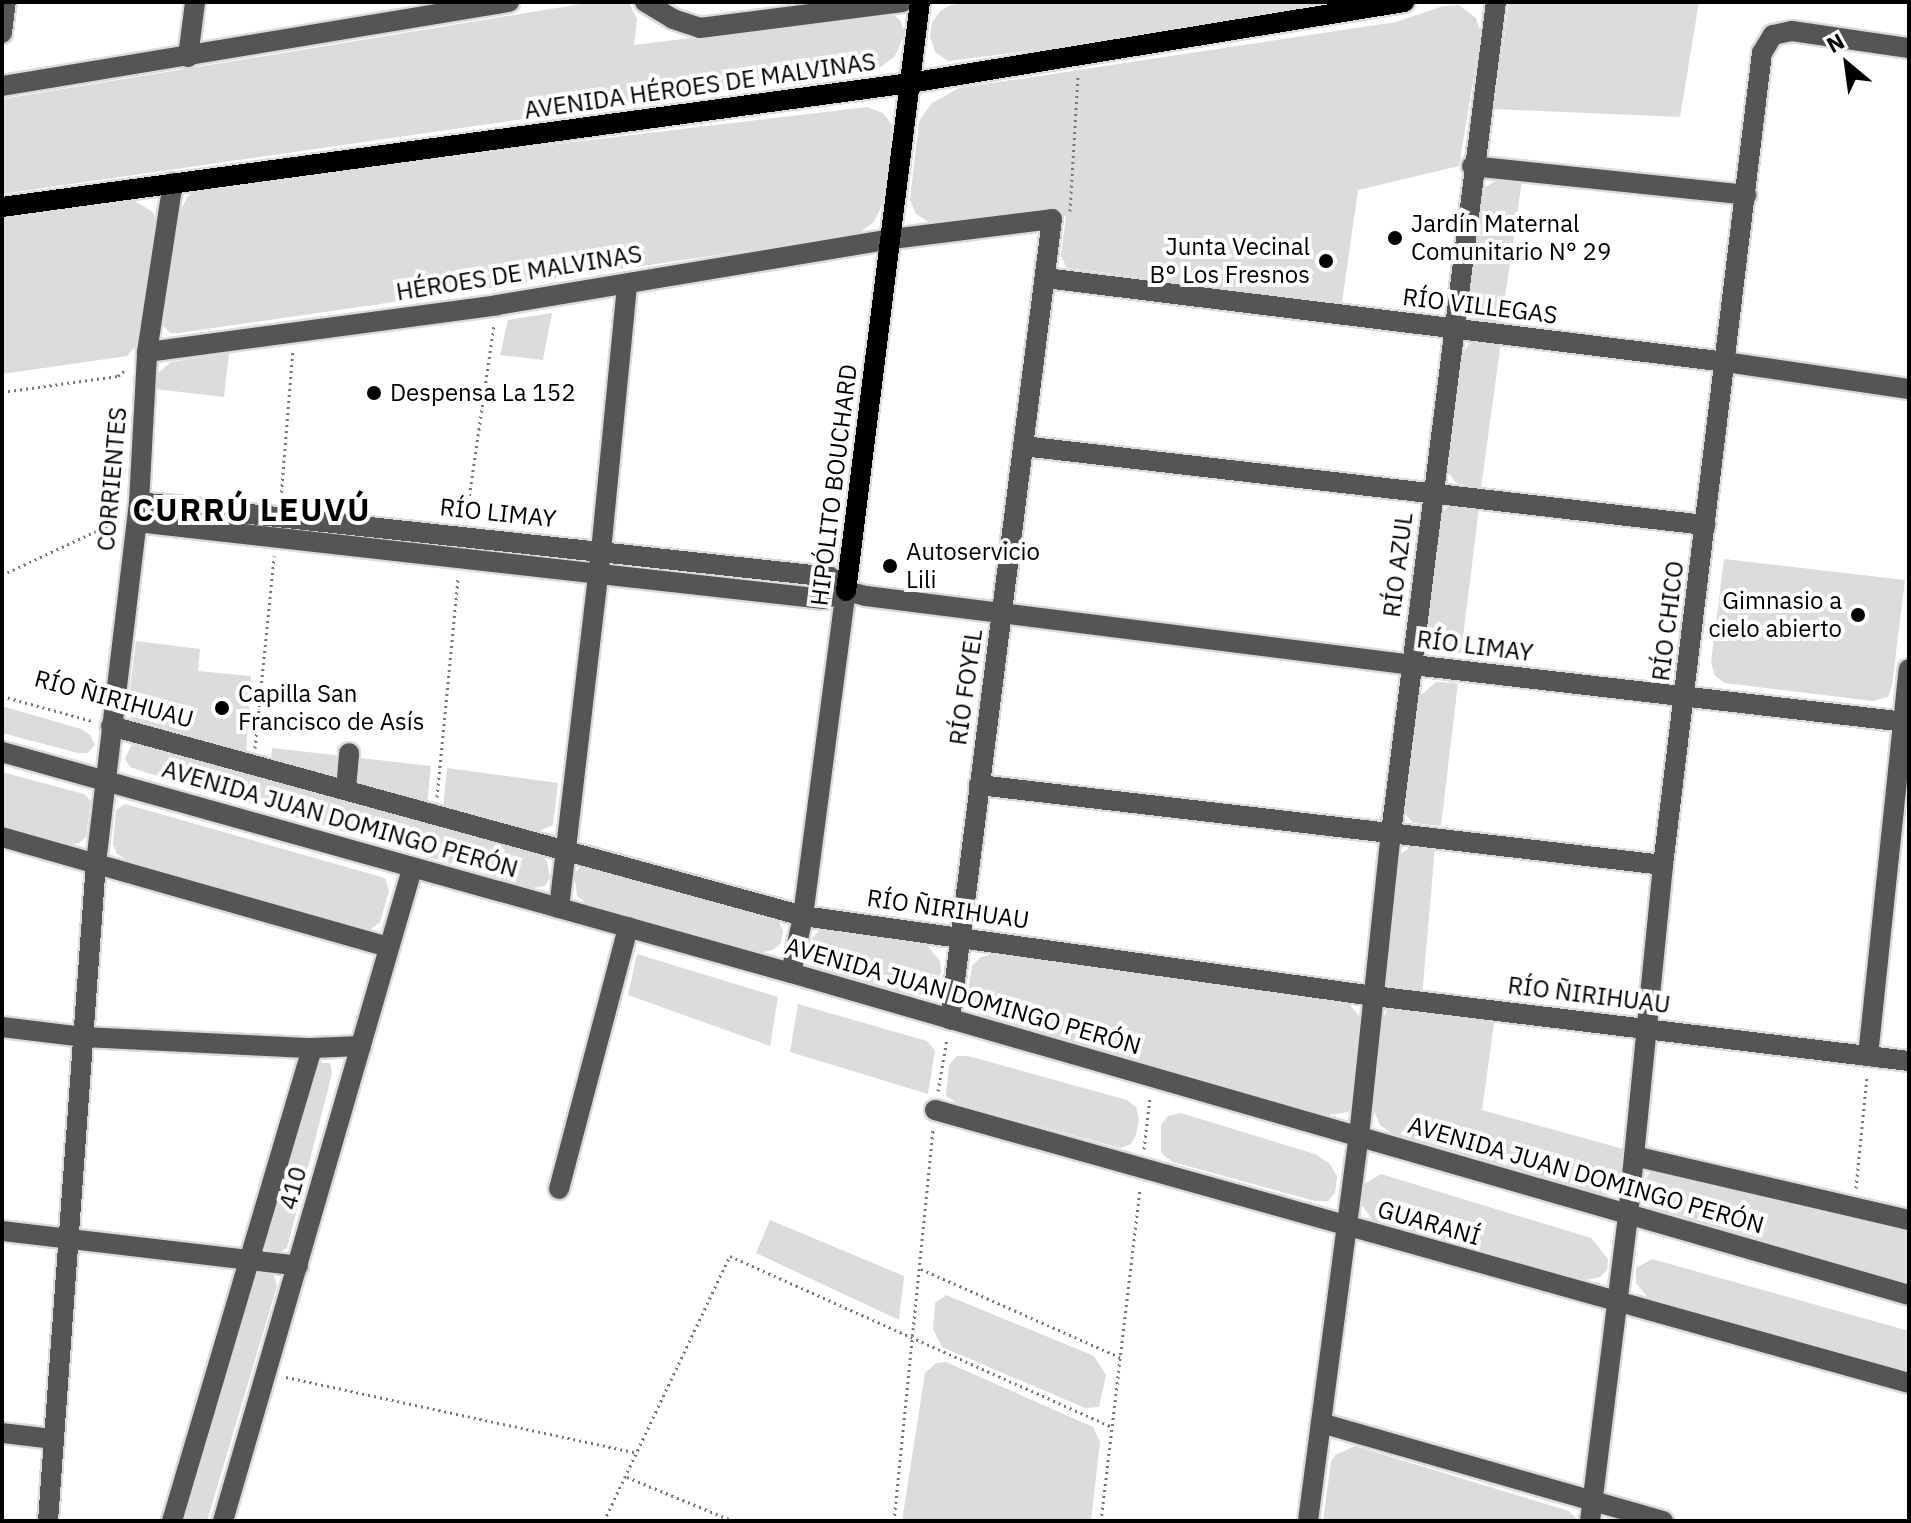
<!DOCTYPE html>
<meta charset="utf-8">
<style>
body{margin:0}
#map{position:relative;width:1911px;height:1523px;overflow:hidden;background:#fff;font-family:"IBM Plex Sans",sans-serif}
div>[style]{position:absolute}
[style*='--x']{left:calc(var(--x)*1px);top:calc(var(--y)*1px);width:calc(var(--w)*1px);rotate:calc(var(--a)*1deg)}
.green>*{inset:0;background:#dcdcdc}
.path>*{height:3px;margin-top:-1.5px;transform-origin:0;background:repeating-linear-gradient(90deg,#777 0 2px,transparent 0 6px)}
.roads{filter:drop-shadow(2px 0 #dbdbdb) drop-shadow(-2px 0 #dbdbdb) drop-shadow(0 2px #dbdbdb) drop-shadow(0 -2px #dbdbdb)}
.minor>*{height:20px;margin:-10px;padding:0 10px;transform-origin:10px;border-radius:10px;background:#555}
.major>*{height:20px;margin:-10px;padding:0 10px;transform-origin:10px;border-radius:10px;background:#000}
.dots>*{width:22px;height:22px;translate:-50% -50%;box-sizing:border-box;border:4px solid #fff;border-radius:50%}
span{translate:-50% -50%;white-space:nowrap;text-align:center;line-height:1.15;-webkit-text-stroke:8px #fff;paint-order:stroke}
.street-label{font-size:24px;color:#000}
.poi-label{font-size:24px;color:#000}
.left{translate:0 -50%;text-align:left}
.right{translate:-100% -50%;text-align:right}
.district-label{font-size:32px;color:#000;font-weight:700;letter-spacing:2px}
.frame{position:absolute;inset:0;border:4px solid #000;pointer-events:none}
.north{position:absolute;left:1807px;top:24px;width:80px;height:80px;-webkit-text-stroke:6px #fff;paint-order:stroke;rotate:331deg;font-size:22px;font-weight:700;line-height:32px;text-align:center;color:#000}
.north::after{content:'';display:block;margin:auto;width:28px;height:36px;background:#000;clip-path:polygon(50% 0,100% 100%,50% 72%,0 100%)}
</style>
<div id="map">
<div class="green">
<div style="clip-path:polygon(593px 2px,629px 2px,637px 19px,634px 45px,891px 13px,900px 20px,905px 33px,895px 56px,879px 68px,2px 194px,2px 99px)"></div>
<div style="clip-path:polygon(974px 2px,1332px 2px,1084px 44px,948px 61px,935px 52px,930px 36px,932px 23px,940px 11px,951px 5px)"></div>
<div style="clip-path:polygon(1509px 2px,1699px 2px,1680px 117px,1494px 109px)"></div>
<div style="clip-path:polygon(1459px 5px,1476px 18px,1481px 33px,1459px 166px,1358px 190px,1342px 303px,1067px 268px,1061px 256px,1066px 217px,1054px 208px,932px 224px,916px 214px,910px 200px,919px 121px,932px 103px,959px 88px,1396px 22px,1443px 6px)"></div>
<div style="clip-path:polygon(867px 107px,883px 113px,892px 125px,883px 203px,874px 222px,856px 235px,179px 333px,170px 333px,164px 327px,162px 318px,178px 215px,188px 196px,202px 186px)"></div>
<div style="clip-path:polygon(1500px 178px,1522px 180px,1501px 325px,1479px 322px,1470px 316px,1466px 306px,1484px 188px)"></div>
<div style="clip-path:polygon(131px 199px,153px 212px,157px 225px,137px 345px,127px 356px,2px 374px,2px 217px)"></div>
<div style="clip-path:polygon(552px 313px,543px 360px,500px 355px,508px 320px)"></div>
<div style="clip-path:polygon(1479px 340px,1501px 342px,1481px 488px,1456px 483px,1446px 469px,1462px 354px,1469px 344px)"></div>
<div style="clip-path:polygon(229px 353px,224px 397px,155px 389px,158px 373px,171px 362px)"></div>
<div style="clip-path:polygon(1456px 506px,1479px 508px,1461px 653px,1439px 650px,1429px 645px,1425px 635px,1441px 517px,1446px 508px)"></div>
<div style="clip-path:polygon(1724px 559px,1905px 580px,1892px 685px,1888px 697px,1873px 701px,1725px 683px,1715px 676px,1711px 662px)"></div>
<div style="clip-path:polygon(136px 641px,200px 649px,198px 671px,251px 676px,246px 755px,141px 726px,130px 717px,128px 705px)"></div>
<div style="clip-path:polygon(1436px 682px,1458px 683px,1441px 826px,1413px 823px,1404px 812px,1419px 697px)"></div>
<div style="clip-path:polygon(2px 706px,81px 729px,90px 735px,95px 745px,88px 753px,78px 753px,2px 733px)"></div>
<div style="clip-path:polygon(139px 744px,538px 852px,547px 861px,550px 878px,545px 886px,532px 888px,141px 771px,130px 767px,125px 759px,131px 746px)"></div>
<div style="clip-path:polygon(272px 748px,431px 766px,427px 804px,271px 760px)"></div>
<div style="clip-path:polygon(447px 768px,558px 783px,553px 825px,537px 832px,443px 809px)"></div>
<div style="clip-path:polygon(2px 772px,84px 794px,91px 801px,86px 837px,79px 843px,68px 845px,2px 827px)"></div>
<div style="clip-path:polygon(125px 804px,385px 878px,389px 891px,380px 922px,371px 929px,357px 930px,127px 860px,117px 854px,113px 844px,116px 810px)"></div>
<div style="clip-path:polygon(1414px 845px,1435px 848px,1422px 996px,1385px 989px,1383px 979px,1399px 855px)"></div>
<div style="clip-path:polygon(593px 865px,769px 914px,779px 921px,783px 931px,781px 943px,773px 950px,758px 953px,587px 904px,577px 896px,574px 873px,582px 866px)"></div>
<div style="clip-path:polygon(831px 929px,925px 943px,940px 961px,941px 973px,926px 994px,908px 996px,823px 973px,812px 962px,809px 952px,812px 938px,819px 931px)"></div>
<div style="clip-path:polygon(637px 954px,778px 997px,770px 1046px,628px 995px)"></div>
<div style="clip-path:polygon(993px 954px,1347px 1001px,1362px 1020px,1355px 1100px,1348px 1112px,1328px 1115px,983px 1019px,972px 1006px,968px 991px,972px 966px,981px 957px)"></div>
<div style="clip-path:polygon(798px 1004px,927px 1041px,935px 1051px,928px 1094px,790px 1052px)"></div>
<div style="clip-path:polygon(1398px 1006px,1495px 1017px,1482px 1110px,1627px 1150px,1623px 1187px,1615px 1194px,1599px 1195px,1395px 1136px,1380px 1125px,1373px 1109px,1382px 1021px,1387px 1010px)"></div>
<div style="clip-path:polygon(957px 1056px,968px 1056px,1127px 1100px,1136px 1107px,1139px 1118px,1136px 1135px,1131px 1144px,1120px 1148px,958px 1104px,946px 1096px,949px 1065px)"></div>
<div style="clip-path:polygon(316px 1063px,330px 1063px,332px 1074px,287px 1248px,277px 1254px,268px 1252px,264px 1244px)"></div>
<div style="clip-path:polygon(1181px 1113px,1315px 1154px,1330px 1164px,1337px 1177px,1335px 1193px,1328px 1201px,1315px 1201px,1173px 1162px,1161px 1153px,1161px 1125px,1168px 1116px)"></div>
<div style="clip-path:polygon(1660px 1171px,1909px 1230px,1909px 1283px,1656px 1212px,1642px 1197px,1644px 1181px,1650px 1173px)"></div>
<div style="clip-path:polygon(1381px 1174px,1591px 1238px,1608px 1259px,1607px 1270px,1600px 1277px,1586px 1280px,1374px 1222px,1362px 1205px,1363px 1185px)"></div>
<div style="clip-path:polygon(770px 1220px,904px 1276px,899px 1320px,756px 1253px)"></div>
<div style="clip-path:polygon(1652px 1259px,1909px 1331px,1909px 1371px,1649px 1299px,1636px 1283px,1636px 1268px)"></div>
<div style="clip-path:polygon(263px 1269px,273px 1271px,277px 1286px,207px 1521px,178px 1521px,254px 1274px)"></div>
<div style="clip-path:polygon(946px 1295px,1094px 1356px,1106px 1375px,1099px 1407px,1085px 1408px,942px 1347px,933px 1329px,935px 1303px)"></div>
<div style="clip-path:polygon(946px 1362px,1093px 1427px,1100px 1442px,1091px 1521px,902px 1521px,925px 1373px,936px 1363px)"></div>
<div style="clip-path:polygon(1355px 1446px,1569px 1511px,1579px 1521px,1323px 1521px,1331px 1462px,1335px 1455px)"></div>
</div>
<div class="path">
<div style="--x:1070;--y:211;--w:136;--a:-86.6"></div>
<div style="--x:2;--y:392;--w:117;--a:-7.9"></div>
<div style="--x:118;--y:376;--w:9;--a:-41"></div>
<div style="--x:281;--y:498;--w:148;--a:-85.4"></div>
<div style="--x:466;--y:519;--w:196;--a:-81.8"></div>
<div style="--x:2;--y:575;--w:128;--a:-25"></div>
<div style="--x:2;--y:696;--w:93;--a:15.5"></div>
<div style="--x:255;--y:748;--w:193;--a:-84.3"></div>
<div style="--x:437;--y:797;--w:220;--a:-84.5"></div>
<div style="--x:938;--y:1091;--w:53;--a:-80.2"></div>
<div style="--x:1144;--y:1149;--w:52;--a:-83.4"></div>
<div style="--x:1856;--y:1188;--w:113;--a:-84.4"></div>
<div style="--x:921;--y:1269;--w:218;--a:23.9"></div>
<div style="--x:286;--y:1377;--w:360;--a:12.2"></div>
<div style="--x:627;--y:1477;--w:115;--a:22.5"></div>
<div style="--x:604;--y:1521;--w:293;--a:-64.6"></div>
<div style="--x:730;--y:1256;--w:419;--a:24.1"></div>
<div style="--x:894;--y:1521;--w:393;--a:-84.3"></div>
<div style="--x:1101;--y:1521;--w:335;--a:-83.3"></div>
</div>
<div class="roads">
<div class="minor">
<div style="--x:645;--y:2;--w:33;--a:31"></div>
<div style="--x:673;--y:19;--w:28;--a:18"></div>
<div style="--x:700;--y:28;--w:204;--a:-7.3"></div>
<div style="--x:2;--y:33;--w:31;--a:-83"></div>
<div style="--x:188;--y:57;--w:55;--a:-82.7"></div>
<div style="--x:2;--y:86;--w:514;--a:-9.41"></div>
<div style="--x:1472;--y:166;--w:276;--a:6"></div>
<div style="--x:1045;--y:278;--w:686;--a:7.03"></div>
<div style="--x:1726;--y:362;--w:185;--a:8.4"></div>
<div style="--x:147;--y:352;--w:353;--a:-7.6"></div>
<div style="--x:497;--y:305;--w:400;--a:-9.5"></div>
<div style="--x:892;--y:239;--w:161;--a:-7.1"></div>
<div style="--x:1052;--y:219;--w:807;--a:97.26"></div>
<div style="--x:1023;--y:446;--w:687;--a:6.61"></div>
<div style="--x:139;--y:502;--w:695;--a:6.19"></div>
<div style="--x:830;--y:577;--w:21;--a:41"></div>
<div style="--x:846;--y:591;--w:21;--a:14"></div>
<div style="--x:866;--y:596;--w:551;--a:7.19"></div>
<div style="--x:1413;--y:665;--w:499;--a:6.6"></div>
<div style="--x:137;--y:522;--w:691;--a:6.4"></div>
<div style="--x:824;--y:599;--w:23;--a:-20"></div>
<div style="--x:111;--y:726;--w:718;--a:15.35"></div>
<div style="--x:803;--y:916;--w:577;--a:7.98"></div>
<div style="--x:1374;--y:996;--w:539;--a:6.93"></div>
<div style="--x:2;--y:752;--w:819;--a:15.65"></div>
<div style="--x:791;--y:973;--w:1163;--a:16.07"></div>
<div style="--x:979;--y:785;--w:689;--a:6.67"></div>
<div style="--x:346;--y:789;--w:36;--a:-85"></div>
<div style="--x:2;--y:837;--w:401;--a:15.9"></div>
<div style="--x:559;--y:908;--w:359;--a:-83.3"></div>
<div style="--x:601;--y:551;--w:268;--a:-84.4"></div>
<div style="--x:791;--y:973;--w:58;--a:-78.1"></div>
<div style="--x:803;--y:916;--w:328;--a:-82.5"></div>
<div style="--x:2;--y:1027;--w:83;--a:7"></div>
<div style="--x:84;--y:1037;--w:228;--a:2.8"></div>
<div style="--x:312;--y:1048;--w:49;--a:-2.3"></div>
<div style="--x:1868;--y:1056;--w:389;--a:-84"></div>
<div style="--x:935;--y:1110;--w:1012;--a:15.66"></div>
<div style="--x:1634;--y:1156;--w:282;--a:13.1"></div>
<div style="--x:559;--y:1189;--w:271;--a:-75.2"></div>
<div style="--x:2;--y:1231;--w:298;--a:6.7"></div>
<div style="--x:1321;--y:1423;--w:356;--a:16"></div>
<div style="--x:2;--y:1433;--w:51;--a:6.7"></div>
<div style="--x:48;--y:1521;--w:660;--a:-85.83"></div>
<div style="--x:96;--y:863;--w:364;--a:-83.2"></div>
<div style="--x:139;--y:502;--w:150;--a:-86.9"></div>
<div style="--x:147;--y:352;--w:171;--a:-81.3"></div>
<div style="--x:172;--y:1521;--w:493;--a:-73.5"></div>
<div style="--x:223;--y:1521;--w:679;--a:-73.83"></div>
<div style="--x:1308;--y:1521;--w:388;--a:-82.5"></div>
<div style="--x:1359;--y:1136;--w:305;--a:-84"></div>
<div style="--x:1391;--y:833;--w:838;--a:-82.8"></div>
<div style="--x:1590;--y:1521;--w:307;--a:-82.9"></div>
<div style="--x:1628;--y:1216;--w:353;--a:-84.3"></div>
<div style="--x:1663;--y:865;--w:818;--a:-83.05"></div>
<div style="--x:1762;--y:53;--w:21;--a:-59"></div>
<div style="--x:1773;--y:35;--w:19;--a:-12"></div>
<div style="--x:1792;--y:31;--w:118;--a:8.3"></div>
</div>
<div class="major">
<div style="--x:2;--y:207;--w:916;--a:-7.78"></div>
<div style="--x:910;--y:83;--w:501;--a:-9.31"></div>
<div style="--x:846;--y:591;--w:594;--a:-82.84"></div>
</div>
</div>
<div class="dots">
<div style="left:1395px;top:238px;background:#000"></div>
<div style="left:1326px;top:261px;background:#000"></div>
<div style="left:374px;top:393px;background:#000"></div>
<div style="left:890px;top:566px;background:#000"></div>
<div style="left:1858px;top:615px;background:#000"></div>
<div style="left:222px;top:708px;background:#000"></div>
</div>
<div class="street-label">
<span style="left:700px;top:86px;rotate:-8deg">AVENIDA HÉROES DE MALVINAS</span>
<span style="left:519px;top:273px;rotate:-9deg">HÉROES DE MALVINAS</span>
<span style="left:1480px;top:306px;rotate:7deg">RÍO VILLEGAS</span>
<span style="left:112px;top:479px;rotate:-85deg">CORRIENTES</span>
<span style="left:834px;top:485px;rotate:-83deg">HIPÓLITO BOUCHARD</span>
<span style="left:498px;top:513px;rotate:6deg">RÍO LIMAY</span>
<span style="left:1398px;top:565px;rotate:-83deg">RÍO AZUL</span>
<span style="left:1668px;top:621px;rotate:-83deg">RÍO CHICO</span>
<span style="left:1475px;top:646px;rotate:7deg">RÍO LIMAY</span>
<span style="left:966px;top:687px;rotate:-82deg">RÍO FOYEL</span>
<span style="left:114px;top:699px;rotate:15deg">RÍO ÑIRIHUAU</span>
<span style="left:340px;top:819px;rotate:16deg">AVENIDA JUAN DOMINGO PERÓN</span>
<span style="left:948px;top:909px;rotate:8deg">RÍO ÑIRIHUAU</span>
<span style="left:1589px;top:995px;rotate:7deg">RÍO ÑIRIHUAU</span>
<span style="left:963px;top:996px;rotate:16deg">AVENIDA JUAN DOMINGO PERÓN</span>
<span style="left:1586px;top:1175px;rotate:16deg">AVENIDA JUAN DOMINGO PERÓN</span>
<span style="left:293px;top:1188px;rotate:-74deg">410</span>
<span style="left:1429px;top:1223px;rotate:16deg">GUARANÍ</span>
</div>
<div class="poi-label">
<span class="left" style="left:1411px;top:238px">Jardín Maternal<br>Comunitario N° 29</span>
<span class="right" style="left:1310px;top:261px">Junta Vecinal<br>B° Los Fresnos</span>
<span class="left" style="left:390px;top:393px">Despensa La 152</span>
<span class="left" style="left:906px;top:566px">Autoservicio<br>Lili</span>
<span class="right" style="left:1842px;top:615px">Gimnasio a<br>cielo abierto</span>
<span class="left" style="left:238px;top:708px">Capilla San<br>Francisco de Asís</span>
</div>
<div class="district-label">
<span style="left:252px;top:509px">CURRÚ LEUVÚ</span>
</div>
<div class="frame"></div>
<div class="north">N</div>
</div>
